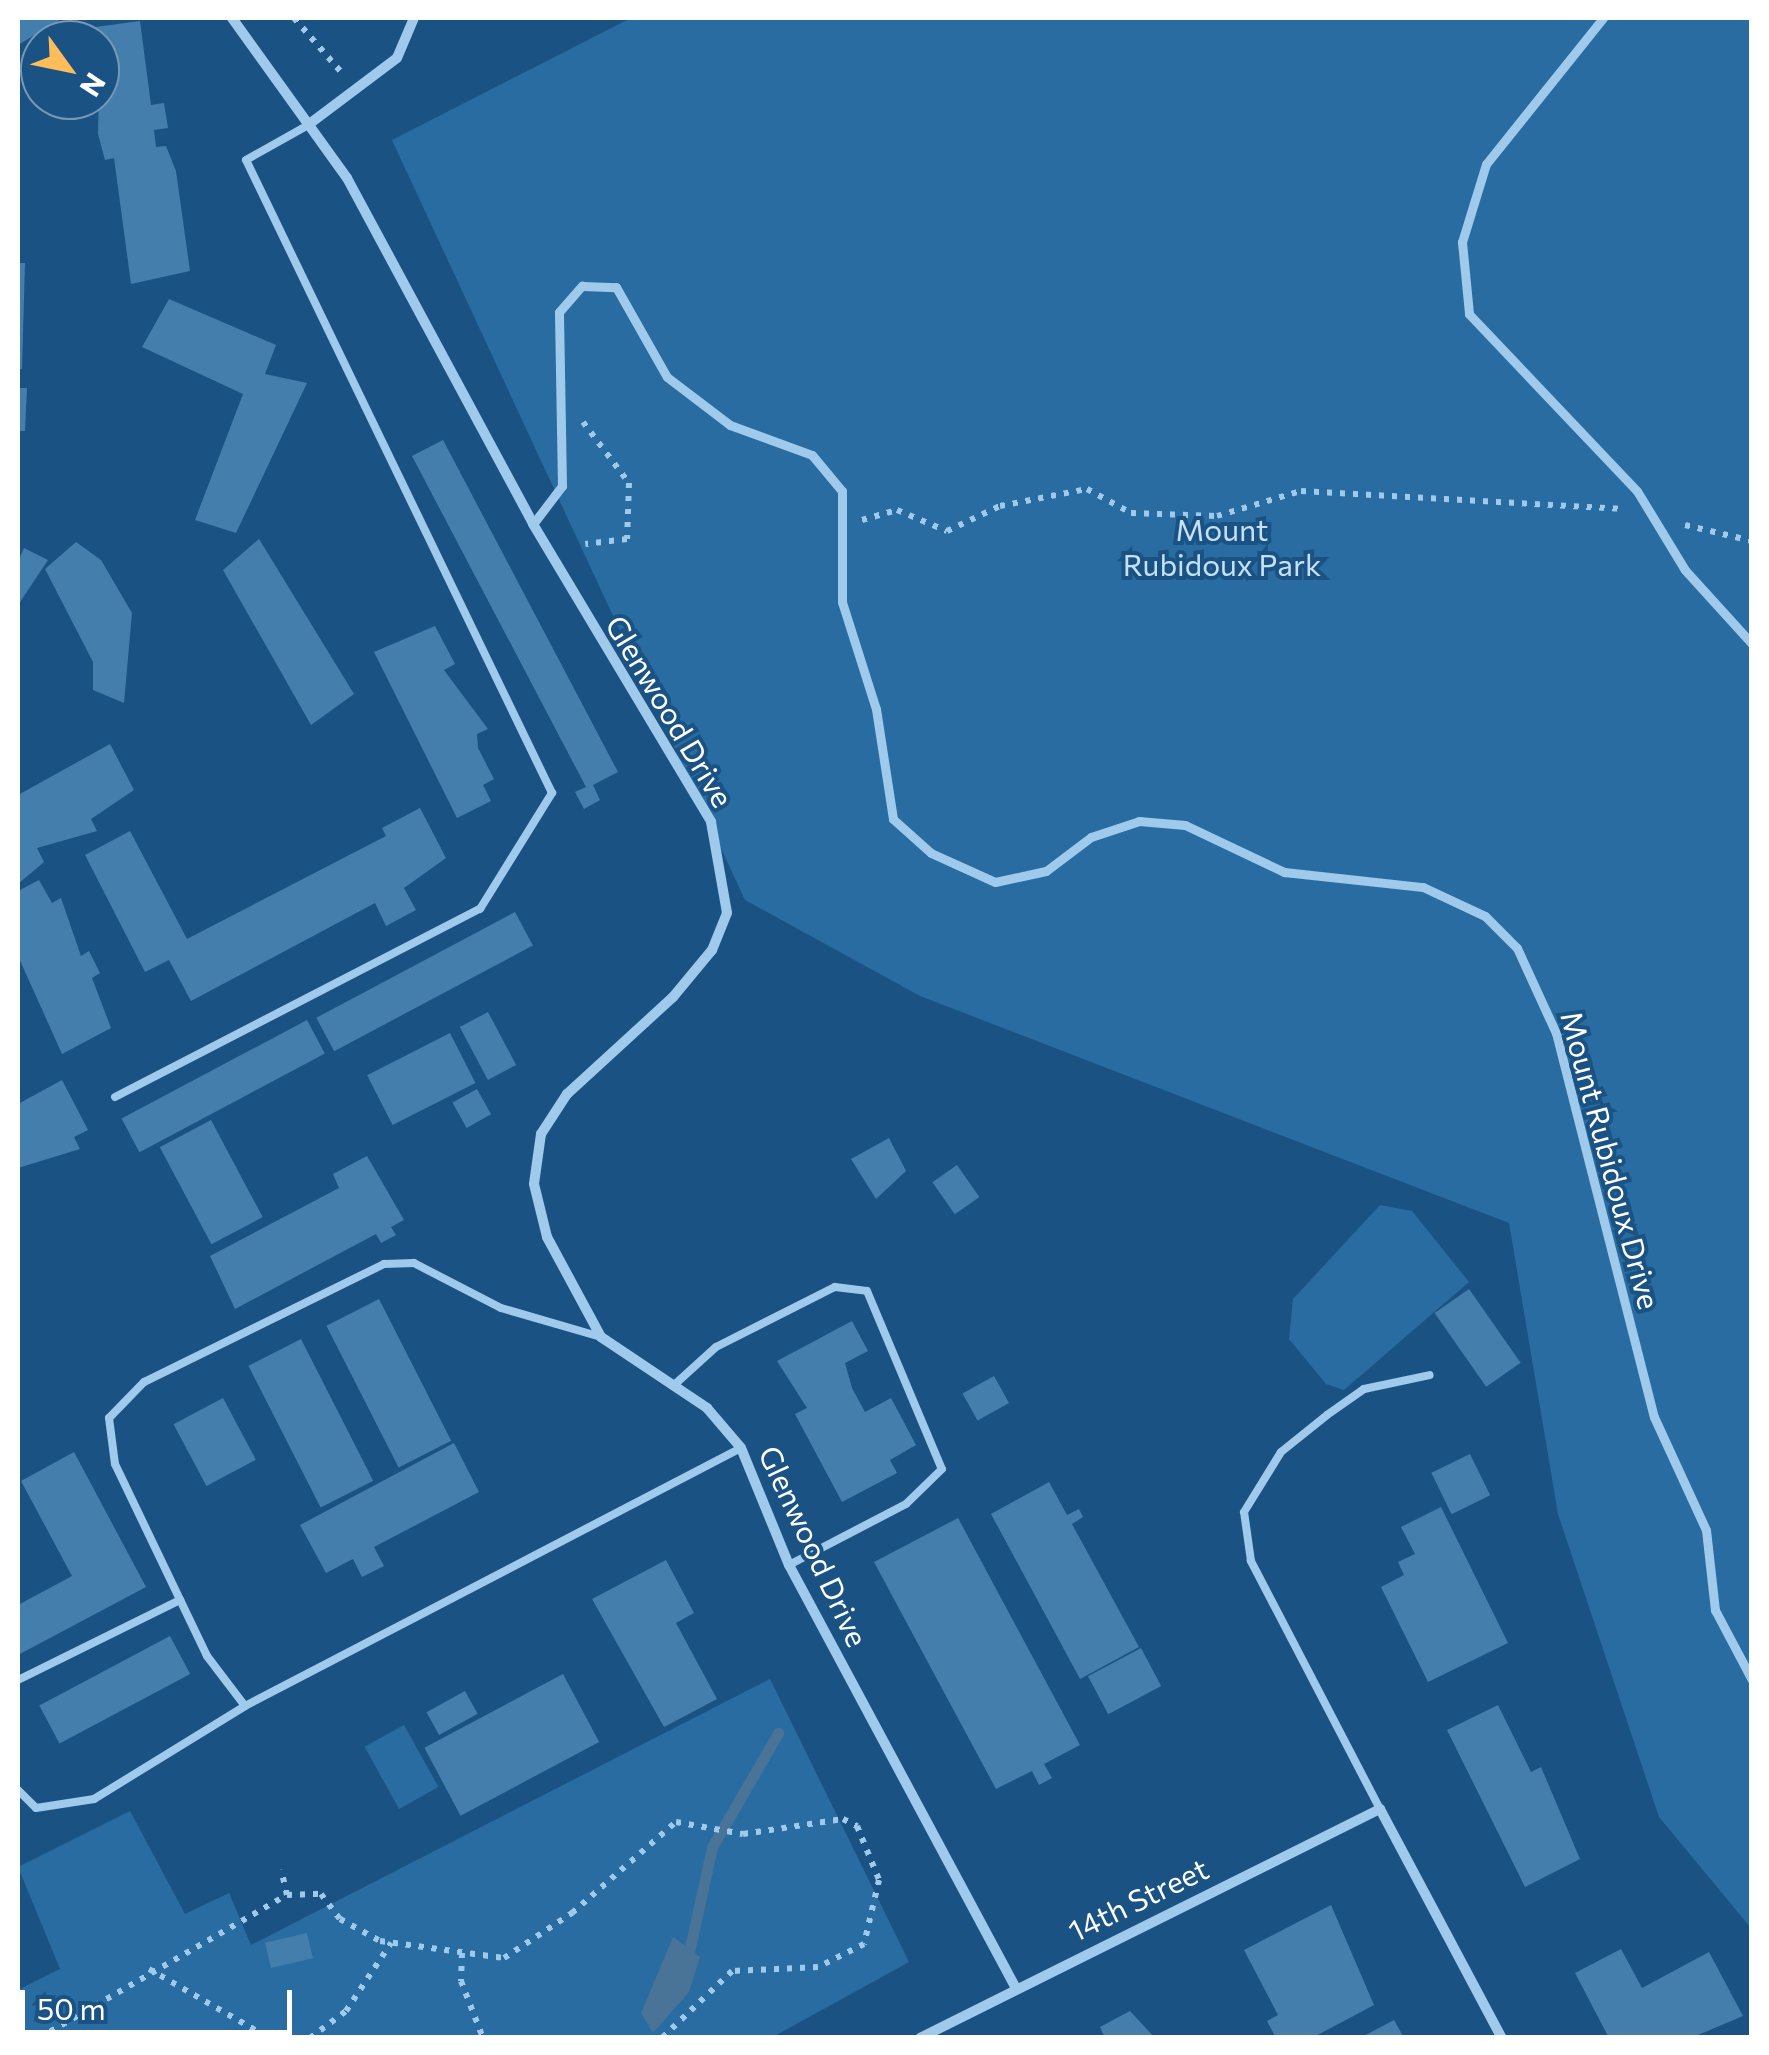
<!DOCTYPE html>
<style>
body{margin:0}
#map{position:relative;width:1769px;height:2055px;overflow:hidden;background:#1a5383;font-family:Commissioner,sans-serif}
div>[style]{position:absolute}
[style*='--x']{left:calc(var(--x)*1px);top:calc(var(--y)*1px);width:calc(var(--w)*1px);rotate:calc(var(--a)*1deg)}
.green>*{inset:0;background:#296ca1;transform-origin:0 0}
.water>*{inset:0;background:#497397}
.stream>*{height:11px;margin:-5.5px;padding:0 5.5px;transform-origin:5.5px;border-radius:5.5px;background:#497397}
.building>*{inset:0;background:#437ead;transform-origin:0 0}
.path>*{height:6px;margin-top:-3px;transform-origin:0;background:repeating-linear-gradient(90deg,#9fcaeb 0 5px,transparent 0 13px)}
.service>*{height:8px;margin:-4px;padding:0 4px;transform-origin:4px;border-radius:4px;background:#9fcaeb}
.pedestrian>*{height:9px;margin:-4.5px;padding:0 4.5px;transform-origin:4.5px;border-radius:4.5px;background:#9fcaeb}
.minor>*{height:10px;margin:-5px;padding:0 5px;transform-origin:5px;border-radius:5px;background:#9fcaeb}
span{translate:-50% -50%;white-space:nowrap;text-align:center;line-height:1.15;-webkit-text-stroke:8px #1a5383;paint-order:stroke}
.park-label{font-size:30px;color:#c4e1f8}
.street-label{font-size:30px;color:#fff}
.frame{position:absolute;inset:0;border:20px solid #fff;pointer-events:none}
.north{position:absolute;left:20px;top:20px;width:100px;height:100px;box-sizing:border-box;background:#1a5383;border:2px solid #7698b5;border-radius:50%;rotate:123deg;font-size:28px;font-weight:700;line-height:40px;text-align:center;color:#fff}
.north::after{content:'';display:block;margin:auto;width:35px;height:45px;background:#fdbd5b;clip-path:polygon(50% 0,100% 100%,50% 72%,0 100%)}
.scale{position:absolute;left:20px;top:1990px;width:272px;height:45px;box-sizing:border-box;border:5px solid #fff;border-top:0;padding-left:12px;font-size:30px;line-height:35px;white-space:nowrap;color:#fff;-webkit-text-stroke:8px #1a5383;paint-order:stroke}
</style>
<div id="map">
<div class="green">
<div style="clip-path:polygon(631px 18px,1751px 18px,1751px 1928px,1659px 1817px,1558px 1514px,1509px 1223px,920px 996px,745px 900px,392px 140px)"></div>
<div style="clip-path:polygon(1380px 1205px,1412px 1211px,1469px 1282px,1344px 1390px,1326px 1384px,1289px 1339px,1293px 1299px)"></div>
<div style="clip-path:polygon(770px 1679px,909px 1962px,771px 2038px,18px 2037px,18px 1990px,60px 1969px,18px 1867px,130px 1811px,185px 1914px,229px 1893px,251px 1945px)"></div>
<div style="left:404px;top:1725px;width:71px;height:45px;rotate:61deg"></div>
</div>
<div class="water">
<div style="clip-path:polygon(673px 1937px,700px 1957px,689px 1992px,653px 2033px,641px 2013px)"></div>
</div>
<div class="stream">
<div style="--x:687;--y:1961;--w:117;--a:-77.6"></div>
<div style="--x:712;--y:1847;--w:132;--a:-59.9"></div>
</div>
<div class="building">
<div style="clip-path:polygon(18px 18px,63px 18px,18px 45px)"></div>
<div style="clip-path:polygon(140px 21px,151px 105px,164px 103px,168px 128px,154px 130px,156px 147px,166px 146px,176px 171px,190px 271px,131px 284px,114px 158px,105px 160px,98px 134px,100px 40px,89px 40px,88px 28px)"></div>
<div style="clip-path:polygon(18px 263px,25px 263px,22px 369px,18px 369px)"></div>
<div style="clip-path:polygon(169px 299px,276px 345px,265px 374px,307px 383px,236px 533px,195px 520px,243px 394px,142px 347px)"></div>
<div style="clip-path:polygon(18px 388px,27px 388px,25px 431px,18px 431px)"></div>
<div style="clip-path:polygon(443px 440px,618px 772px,593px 785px,600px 800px,584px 809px,575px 792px,586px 787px,412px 456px)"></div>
<div style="clip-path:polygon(259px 539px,354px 694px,311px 725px,223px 570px)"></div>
<div style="clip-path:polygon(76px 542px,101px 560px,132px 613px,124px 703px,93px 690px,93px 662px,45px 569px)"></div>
<div style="clip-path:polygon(24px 548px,48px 560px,18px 605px,18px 562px)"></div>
<div style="clip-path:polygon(435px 626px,455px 664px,444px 670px,488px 729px,477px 734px,478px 748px,494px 779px,483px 785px,491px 801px,457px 818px,374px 652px)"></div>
<div style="clip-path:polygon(110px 744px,134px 790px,91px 819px,97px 831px,37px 848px,44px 862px,18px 884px,18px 795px)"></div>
<div style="clip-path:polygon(420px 808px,446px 858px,404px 888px,416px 910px,386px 926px,375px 903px,191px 1001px,169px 960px,145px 972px,85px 855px,130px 831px,187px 939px,386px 836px,382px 828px)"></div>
<div style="clip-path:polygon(39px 880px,52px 903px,61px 898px,81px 956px,89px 951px,100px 973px,92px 978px,111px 1028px,62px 1054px,18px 956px,18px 891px)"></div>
<div style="left:515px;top:912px;width:38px;height:225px;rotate:62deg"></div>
<div style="left:488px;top:1012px;width:60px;height:32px;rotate:62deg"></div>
<div style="left:307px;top:1020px;width:38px;height:210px;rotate:62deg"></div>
<div style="left:450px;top:1033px;width:56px;height:93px;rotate:63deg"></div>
<div style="clip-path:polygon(62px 1080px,88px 1130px,74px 1137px,80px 1149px,18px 1168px,18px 1104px)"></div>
<div style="left:477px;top:1089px;width:29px;height:28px;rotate:61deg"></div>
<div style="left:211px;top:1120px;width:110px;height:58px;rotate:62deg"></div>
<div style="clip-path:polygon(889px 1138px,906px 1171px,876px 1199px,851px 1159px)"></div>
<div style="clip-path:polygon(367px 1156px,404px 1220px,391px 1227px,396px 1235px,381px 1243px,376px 1234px,235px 1309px,210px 1256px,339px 1188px,333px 1174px)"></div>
<div style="left:957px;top:1165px;width:39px;height:30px;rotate:55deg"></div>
<div style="left:1469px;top:1289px;width:90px;height:42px;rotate:55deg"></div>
<div style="left:379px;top:1299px;width:159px;height:59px;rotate:63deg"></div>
<div style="clip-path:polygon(852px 1321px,868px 1351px,845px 1363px,852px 1388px,865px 1412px,891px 1398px,916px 1445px,890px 1460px,897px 1473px,842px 1502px,795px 1414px,807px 1408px,777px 1361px)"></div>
<div style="left:301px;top:1339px;width:159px;height:59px;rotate:63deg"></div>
<div style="left:994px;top:1376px;width:31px;height:36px;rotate:61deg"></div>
<div style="left:223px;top:1398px;width:70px;height:56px;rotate:62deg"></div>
<div style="clip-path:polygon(454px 1443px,479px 1492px,374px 1547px,384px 1566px,362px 1577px,353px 1559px,326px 1573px,300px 1525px)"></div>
<div style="clip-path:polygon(74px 1452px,146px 1587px,18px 1655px,18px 1605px,72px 1576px,21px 1481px)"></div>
<div style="left:1470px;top:1454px;width:46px;height:43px;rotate:64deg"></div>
<div style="clip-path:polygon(1049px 1482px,1067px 1515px,1079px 1509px,1083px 1517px,1072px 1524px,1139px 1647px,1080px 1679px,991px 1514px)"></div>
<div style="clip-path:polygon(1441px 1507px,1508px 1643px,1428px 1682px,1381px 1587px,1404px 1575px,1398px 1562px,1415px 1554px,1401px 1527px)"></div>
<div style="clip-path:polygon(958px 1518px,1080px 1745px,1044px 1764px,1052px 1778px,1039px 1785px,1032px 1771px,996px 1789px,874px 1562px)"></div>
<div style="clip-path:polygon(666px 1560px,694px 1613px,676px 1623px,717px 1699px,664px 1727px,592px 1599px)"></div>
<div style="left:170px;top:1636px;width:43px;height:148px;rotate:62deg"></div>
<div style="left:1141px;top:1648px;width:43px;height:60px;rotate:62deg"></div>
<div style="left:563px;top:1674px;width:77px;height:157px;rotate:62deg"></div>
<div style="left:465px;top:1691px;width:26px;height:44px;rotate:61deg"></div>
<div style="clip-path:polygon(1498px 1705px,1531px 1772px,1541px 1767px,1580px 1859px,1525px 1887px,1447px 1730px)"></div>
<div style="clip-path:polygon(1331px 1905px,1374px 2005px,1312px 2038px,1276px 2038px,1267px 2021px,1278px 2015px,1244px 1950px)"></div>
<div style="left:307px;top:1933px;width:26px;height:43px;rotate:77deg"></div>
<div style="clip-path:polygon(1621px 1949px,1642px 1988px,1709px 1952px,1743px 2016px,1691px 2038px,1609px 2038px,1575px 1973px)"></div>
<div style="clip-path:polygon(1130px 2011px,1155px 2038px,1105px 2038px,1100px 2027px)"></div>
<div style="clip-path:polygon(1394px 2020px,1404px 2038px,1360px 2038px)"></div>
</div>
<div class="path">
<div style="--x:294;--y:18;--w:73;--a:48.9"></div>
<div style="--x:583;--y:422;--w:76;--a:53"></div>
<div style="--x:629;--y:483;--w:56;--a:92"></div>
<div style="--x:627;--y:539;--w:42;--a:173.2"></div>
<div style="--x:862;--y:520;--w:36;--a:-16"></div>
<div style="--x:897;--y:510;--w:54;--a:22.8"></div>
<div style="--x:947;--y:531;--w:59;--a:-25.3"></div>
<div style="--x:1000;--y:506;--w:89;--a:-11.1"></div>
<div style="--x:1087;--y:489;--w:50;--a:28.6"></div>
<div style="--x:1131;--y:513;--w:86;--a:2"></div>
<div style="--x:1217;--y:516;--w:88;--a:-16.6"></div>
<div style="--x:1301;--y:491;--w:324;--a:3.2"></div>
<div style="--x:1685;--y:525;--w:69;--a:13.4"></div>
<div style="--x:287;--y:1895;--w:34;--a:-2"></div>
<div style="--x:321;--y:1894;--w:31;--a:53"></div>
<div style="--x:340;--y:1919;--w:46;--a:28.8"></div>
<div style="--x:380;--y:1941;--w:125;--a:7.8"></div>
<div style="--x:504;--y:1958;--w:82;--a:-33.5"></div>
<div style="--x:572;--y:1913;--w:138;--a:-41.2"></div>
<div style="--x:676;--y:1822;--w:68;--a:10.2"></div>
<div style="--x:743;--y:1834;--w:101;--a:-8.5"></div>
<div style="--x:843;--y:1819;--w:16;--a:27"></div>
<div style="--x:857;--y:1826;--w:58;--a:67.8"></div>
<div style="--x:879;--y:1880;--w:66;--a:103.2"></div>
<div style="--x:864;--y:1944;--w:51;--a:153.4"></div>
<div style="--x:818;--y:1967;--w:86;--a:177.3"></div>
<div style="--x:732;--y:1971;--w:97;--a:136.3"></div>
<div style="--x:462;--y:1953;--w:28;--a:92"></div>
<div style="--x:461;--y:1981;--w:61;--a:68.9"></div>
<div style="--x:149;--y:1969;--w:138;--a:29.9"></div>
<div style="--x:39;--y:2038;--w:286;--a:-30"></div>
<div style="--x:287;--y:1895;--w:26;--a:-103"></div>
<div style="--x:310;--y:2038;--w:45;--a:-36.9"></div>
<div style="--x:346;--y:2011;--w:82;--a:-56.5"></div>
</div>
<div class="service">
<div style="--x:115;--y:1097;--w:411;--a:-27.3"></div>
<div style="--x:480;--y:909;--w:137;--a:-58.2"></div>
<div style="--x:552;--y:793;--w:703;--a:-115.8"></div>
<div style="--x:246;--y:160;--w:71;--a:-29.4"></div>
<div style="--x:601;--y:1337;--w:104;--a:-163.8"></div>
<div style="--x:501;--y:1308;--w:98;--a:-152.7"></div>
<div style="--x:414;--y:1263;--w:30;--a:178"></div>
<div style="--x:384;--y:1264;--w:267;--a:153.8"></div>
<div style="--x:144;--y:1382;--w:50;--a:134.2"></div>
<div style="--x:109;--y:1418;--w:46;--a:82.6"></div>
<div style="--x:115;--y:1464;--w:213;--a:64.4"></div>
<div style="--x:207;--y:1656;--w:63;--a:52.8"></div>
<div style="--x:245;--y:1706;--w:559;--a:-27.48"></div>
<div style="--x:673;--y:1386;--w:58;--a:-42.2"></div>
<div style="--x:716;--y:1347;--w:133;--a:-26.8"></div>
<div style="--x:835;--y:1287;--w:32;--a:7"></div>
<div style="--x:867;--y:1291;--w:193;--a:67.2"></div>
<div style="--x:942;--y:1469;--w:50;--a:135.8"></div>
<div style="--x:906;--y:1504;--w:132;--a:152.5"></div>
<div style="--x:18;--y:1680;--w:181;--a:-26.3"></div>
<div style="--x:18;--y:1790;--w:25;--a:45"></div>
<div style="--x:36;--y:1808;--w:59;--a:-8.8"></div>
<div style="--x:94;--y:1799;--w:177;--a:-31.6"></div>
<div style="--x:1380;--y:1809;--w:280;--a:-117.5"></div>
<div style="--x:1251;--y:1561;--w:49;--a:-98.1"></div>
<div style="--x:1244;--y:1512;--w:70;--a:-58.3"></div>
<div style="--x:1281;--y:1452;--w:59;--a:-38.8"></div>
<div style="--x:1327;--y:1415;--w:45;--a:-35.1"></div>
<div style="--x:1364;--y:1389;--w:67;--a:-12"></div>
</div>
<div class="pedestrian">
<div style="--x:1603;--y:18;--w:187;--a:128.7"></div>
<div style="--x:1486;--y:164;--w:82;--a:107.1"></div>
<div style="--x:1462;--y:242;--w:72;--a:84.4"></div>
<div style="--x:1469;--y:314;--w:244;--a:46.5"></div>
<div style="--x:1637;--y:491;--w:92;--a:58.7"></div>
<div style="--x:1685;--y:570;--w:100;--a:47.8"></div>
<div style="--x:533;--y:524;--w:48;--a:-52.7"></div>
<div style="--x:562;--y:486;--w:174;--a:-91"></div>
<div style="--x:559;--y:312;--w:35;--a:-49"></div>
<div style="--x:582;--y:286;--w:34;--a:2"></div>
<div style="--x:616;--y:287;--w:103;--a:60.5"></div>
<div style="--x:667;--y:377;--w:79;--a:37.3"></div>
<div style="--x:730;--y:425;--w:87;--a:20.1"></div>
<div style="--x:812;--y:455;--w:47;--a:50.2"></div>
<div style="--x:842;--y:491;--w:111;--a:90"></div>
<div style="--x:842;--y:602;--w:112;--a:72.4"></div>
<div style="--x:876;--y:709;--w:111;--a:81.2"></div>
<div style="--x:893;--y:819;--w:51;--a:41.8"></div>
<div style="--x:931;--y:853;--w:70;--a:24.4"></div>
<div style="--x:995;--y:882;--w:52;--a:-12.2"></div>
<div style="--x:1046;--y:871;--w:56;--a:-37.1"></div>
<div style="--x:1091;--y:837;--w:51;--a:-18.4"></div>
<div style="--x:1139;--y:821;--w:46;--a:5"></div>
<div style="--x:1185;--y:825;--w:110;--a:25.4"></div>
<div style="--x:1284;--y:872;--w:140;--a:6.2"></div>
<div style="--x:1423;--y:887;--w:68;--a:25.1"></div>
<div style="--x:1485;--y:916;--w:45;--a:45"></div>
<div style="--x:1517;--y:948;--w:94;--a:65.4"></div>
<div style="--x:1556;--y:1033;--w:396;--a:75.7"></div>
<div style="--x:1654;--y:1417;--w:124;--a:65.3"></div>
<div style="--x:1706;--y:1530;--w:81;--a:83.6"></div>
<div style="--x:1715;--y:1610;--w:79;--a:62.1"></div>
</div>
<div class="minor">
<div style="--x:232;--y:18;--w:197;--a:54.3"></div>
<div style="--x:347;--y:178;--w:393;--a:61.7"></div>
<div style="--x:533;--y:524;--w:347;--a:59.1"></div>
<div style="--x:711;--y:822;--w:92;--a:80"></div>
<div style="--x:727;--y:913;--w:40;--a:112"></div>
<div style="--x:712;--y:950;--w:61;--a:129.7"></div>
<div style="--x:673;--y:997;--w:144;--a:137.5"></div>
<div style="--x:567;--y:1094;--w:48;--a:123"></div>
<div style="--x:541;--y:1134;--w:50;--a:98"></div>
<div style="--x:534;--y:1184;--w:55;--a:76.2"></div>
<div style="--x:547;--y:1237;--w:114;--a:61.6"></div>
<div style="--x:601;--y:1337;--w:128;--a:33.8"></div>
<div style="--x:707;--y:1408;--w:52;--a:49.6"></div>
<div style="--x:741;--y:1448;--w:126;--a:67.7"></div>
<div style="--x:789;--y:1565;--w:479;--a:61.8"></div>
<div style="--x:308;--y:125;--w:111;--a:-37"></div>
<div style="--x:397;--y:58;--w:43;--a:-67"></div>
<div style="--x:920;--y:2038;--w:514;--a:-26.47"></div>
<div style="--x:1380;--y:1809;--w:259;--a:62"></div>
</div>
<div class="park-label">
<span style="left:1222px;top:546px">Mount<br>Rubidoux Park</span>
</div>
<div class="street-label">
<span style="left:670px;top:711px;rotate:59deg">Glenwood Drive</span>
<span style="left:1611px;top:1160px;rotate:75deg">Mount Rubidoux Drive</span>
<span style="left:814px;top:1546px;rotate:65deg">Glenwood Drive</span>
<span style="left:1138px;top:1899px;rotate:-26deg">14th Street</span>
</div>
<div class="frame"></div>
<div class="north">N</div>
<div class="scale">50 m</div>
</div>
